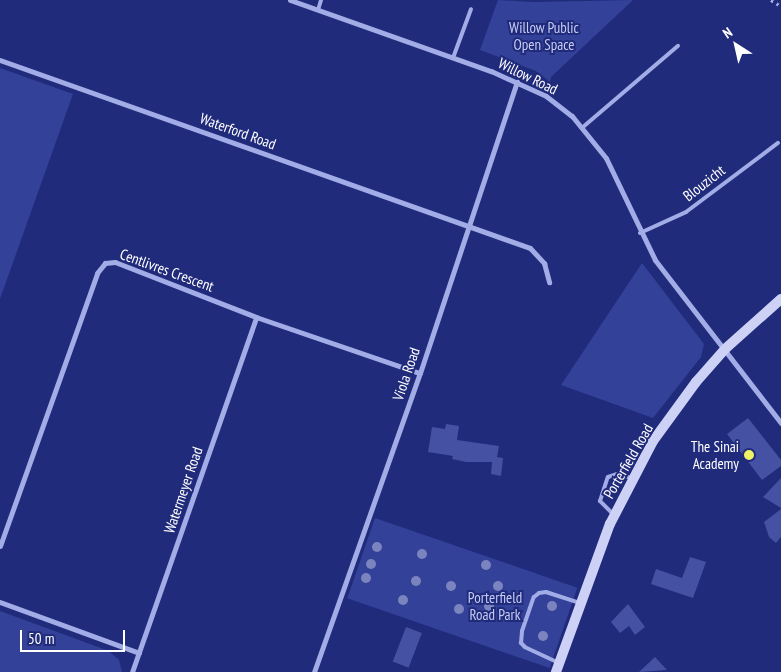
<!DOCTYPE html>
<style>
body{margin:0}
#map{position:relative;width:781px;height:672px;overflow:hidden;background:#202b7b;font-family:"PT Sans Narrow",sans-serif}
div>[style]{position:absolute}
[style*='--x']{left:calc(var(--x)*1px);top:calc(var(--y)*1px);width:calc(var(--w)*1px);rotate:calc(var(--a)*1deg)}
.green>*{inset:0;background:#334199;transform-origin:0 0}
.building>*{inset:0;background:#4551a3;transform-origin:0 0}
.path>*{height:2.5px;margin-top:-1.25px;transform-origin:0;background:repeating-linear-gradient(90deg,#a2ace6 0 2.5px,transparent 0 6.5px)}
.lane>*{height:4px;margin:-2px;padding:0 2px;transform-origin:2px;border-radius:2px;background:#a2ace6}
.street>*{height:5px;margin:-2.5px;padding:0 2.5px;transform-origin:2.5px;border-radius:2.5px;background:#a2ace6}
.secondary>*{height:10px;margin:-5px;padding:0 5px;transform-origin:5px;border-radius:5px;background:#ccd1f5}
.trees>*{width:10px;height:10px;margin:-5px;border-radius:50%;background:#7b84be}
.dots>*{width:14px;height:14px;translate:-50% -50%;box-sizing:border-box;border:2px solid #202b7b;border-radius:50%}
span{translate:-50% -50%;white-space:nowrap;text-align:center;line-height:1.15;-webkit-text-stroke:4px #202b7b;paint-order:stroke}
.park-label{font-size:15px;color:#c6ccf5}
.street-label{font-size:15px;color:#fff}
.poi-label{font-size:15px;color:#fff}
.right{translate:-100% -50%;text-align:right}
.north{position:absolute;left:711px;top:20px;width:50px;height:50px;-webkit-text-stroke:4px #202b7b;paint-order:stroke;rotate:325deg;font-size:14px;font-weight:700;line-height:20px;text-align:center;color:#fff}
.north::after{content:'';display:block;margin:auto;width:18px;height:22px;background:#fff;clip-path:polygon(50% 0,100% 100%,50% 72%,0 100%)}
.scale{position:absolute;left:20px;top:630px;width:105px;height:22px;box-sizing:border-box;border:2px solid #fff;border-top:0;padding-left:6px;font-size:15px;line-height:18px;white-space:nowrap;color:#fff;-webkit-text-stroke:4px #202b7b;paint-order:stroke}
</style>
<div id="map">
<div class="green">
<div style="clip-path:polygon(498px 0,534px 2px,633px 0,551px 77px,550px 82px,536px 71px,480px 50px)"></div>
<div style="clip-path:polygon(0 68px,73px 94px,0 299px)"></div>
<div style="clip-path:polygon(642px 263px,704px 344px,701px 357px,653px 418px,561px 385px)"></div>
<div style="left:375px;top:518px;width:214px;height:85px;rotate:19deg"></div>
<div style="clip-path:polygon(0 611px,109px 651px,119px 660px,122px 672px,0 672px)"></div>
</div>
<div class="building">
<div style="clip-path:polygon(748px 418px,781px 460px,781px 466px,762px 480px,727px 434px)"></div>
<div style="clip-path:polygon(446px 424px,459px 426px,457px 440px,499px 446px,497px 457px,503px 458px,501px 476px,491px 474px,492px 462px,466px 462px,452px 459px,453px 456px,428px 452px,432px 427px,445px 429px)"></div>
<div style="clip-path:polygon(781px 478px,781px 508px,763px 497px)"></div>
<div style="clip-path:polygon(781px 509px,781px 537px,776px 543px,769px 537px,764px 522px)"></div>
<div style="clip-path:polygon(690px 557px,706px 562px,693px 598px,651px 584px,656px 569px,682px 578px)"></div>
<div style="clip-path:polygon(628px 604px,645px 627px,635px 635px,629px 626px,620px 633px,611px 622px)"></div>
<div style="left:406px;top:627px;width:17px;height:37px;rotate:21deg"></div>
<div style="clip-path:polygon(655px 657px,667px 670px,639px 672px)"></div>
</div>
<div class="path">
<div style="--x:771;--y:0;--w:12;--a:31"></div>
</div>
<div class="lane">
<div style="--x:318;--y:10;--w:10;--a:-73"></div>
<div style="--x:453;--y:58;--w:52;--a:-69.8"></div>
<div style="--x:583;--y:127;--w:125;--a:-40.5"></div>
<div style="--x:640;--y:233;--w:51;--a:-24.5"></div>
<div style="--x:686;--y:212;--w:115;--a:-36.9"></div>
<div style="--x:614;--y:515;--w:20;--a:-135"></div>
<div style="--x:600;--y:501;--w:25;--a:-72"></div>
<div style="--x:608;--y:477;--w:9;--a:-18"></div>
<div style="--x:617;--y:474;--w:16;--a:15"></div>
<div style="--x:559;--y:663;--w:38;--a:-155"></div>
<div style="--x:525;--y:647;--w:6;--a:-135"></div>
<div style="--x:521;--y:643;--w:12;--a:-85"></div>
<div style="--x:522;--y:631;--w:36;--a:-71"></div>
<div style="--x:534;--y:597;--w:6;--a:-39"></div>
<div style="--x:539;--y:593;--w:7;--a:-8"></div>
<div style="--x:546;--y:592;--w:36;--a:18"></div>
</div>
<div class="street">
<div style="--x:290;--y:0;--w:213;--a:19.5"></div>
<div style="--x:491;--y:71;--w:60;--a:24.4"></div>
<div style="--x:546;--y:96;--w:33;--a:38"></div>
<div style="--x:572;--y:116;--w:54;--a:51"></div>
<div style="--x:606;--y:158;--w:113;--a:64.3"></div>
<div style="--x:655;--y:260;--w:206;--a:52.3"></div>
<div style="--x:0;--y:60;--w:562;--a:19.53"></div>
<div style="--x:530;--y:248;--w:21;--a:47"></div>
<div style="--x:544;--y:263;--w:20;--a:75"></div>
<div style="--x:0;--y:546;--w:290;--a:-70.4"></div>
<div style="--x:97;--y:273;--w:13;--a:-51"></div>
<div style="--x:105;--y:263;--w:10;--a:-6"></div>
<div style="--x:115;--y:262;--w:151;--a:21.3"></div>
<div style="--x:256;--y:317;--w:173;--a:18.9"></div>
<div style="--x:0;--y:602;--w:148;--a:20.1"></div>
<div style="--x:132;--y:672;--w:376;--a:-70.7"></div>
<div style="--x:314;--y:672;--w:317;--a:-70.5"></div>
<div style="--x:420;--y:373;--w:307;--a:-71.6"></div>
</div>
<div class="secondary">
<div style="--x:556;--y:672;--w:158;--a:-70"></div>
<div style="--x:610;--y:524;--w:93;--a:-62.6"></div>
<div style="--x:653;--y:441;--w:73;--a:-53.9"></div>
<div style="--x:696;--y:382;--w:44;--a:-48.7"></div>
<div style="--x:725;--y:349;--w:75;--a:-41.8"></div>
</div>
<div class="trees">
<div style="left:377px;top:547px"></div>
<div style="left:422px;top:554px"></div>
<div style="left:371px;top:564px"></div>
<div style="left:486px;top:565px"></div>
<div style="left:366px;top:578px"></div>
<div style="left:416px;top:581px"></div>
<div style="left:451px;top:586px"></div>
<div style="left:498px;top:586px"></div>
<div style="left:403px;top:600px"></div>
<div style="left:489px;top:606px"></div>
<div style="left:552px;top:606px"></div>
<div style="left:459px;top:609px"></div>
<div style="left:543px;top:636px"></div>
</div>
<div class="dots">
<div style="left:749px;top:455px;background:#eff363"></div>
</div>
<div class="park-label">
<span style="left:544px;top:36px">Willow Public<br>Open Space</span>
<span style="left:495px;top:606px">Porterfield<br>Road Park</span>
</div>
<div class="street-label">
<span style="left:528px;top:76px;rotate:26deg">Willow Road</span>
<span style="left:238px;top:131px;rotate:20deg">Waterford Road</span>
<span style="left:704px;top:183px;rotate:-38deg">Blouzicht</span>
<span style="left:167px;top:270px;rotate:20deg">Centlivres Crescent</span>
<span style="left:406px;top:374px;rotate:-71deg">Viola Road</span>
<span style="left:628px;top:461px;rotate:-60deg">Porterfield Road</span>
<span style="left:183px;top:490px;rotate:-71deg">Watermeyer Road</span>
</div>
<div class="poi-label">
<span class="right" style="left:739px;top:455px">The Sinai<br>Academy</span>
</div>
<div class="north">N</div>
<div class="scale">50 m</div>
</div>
